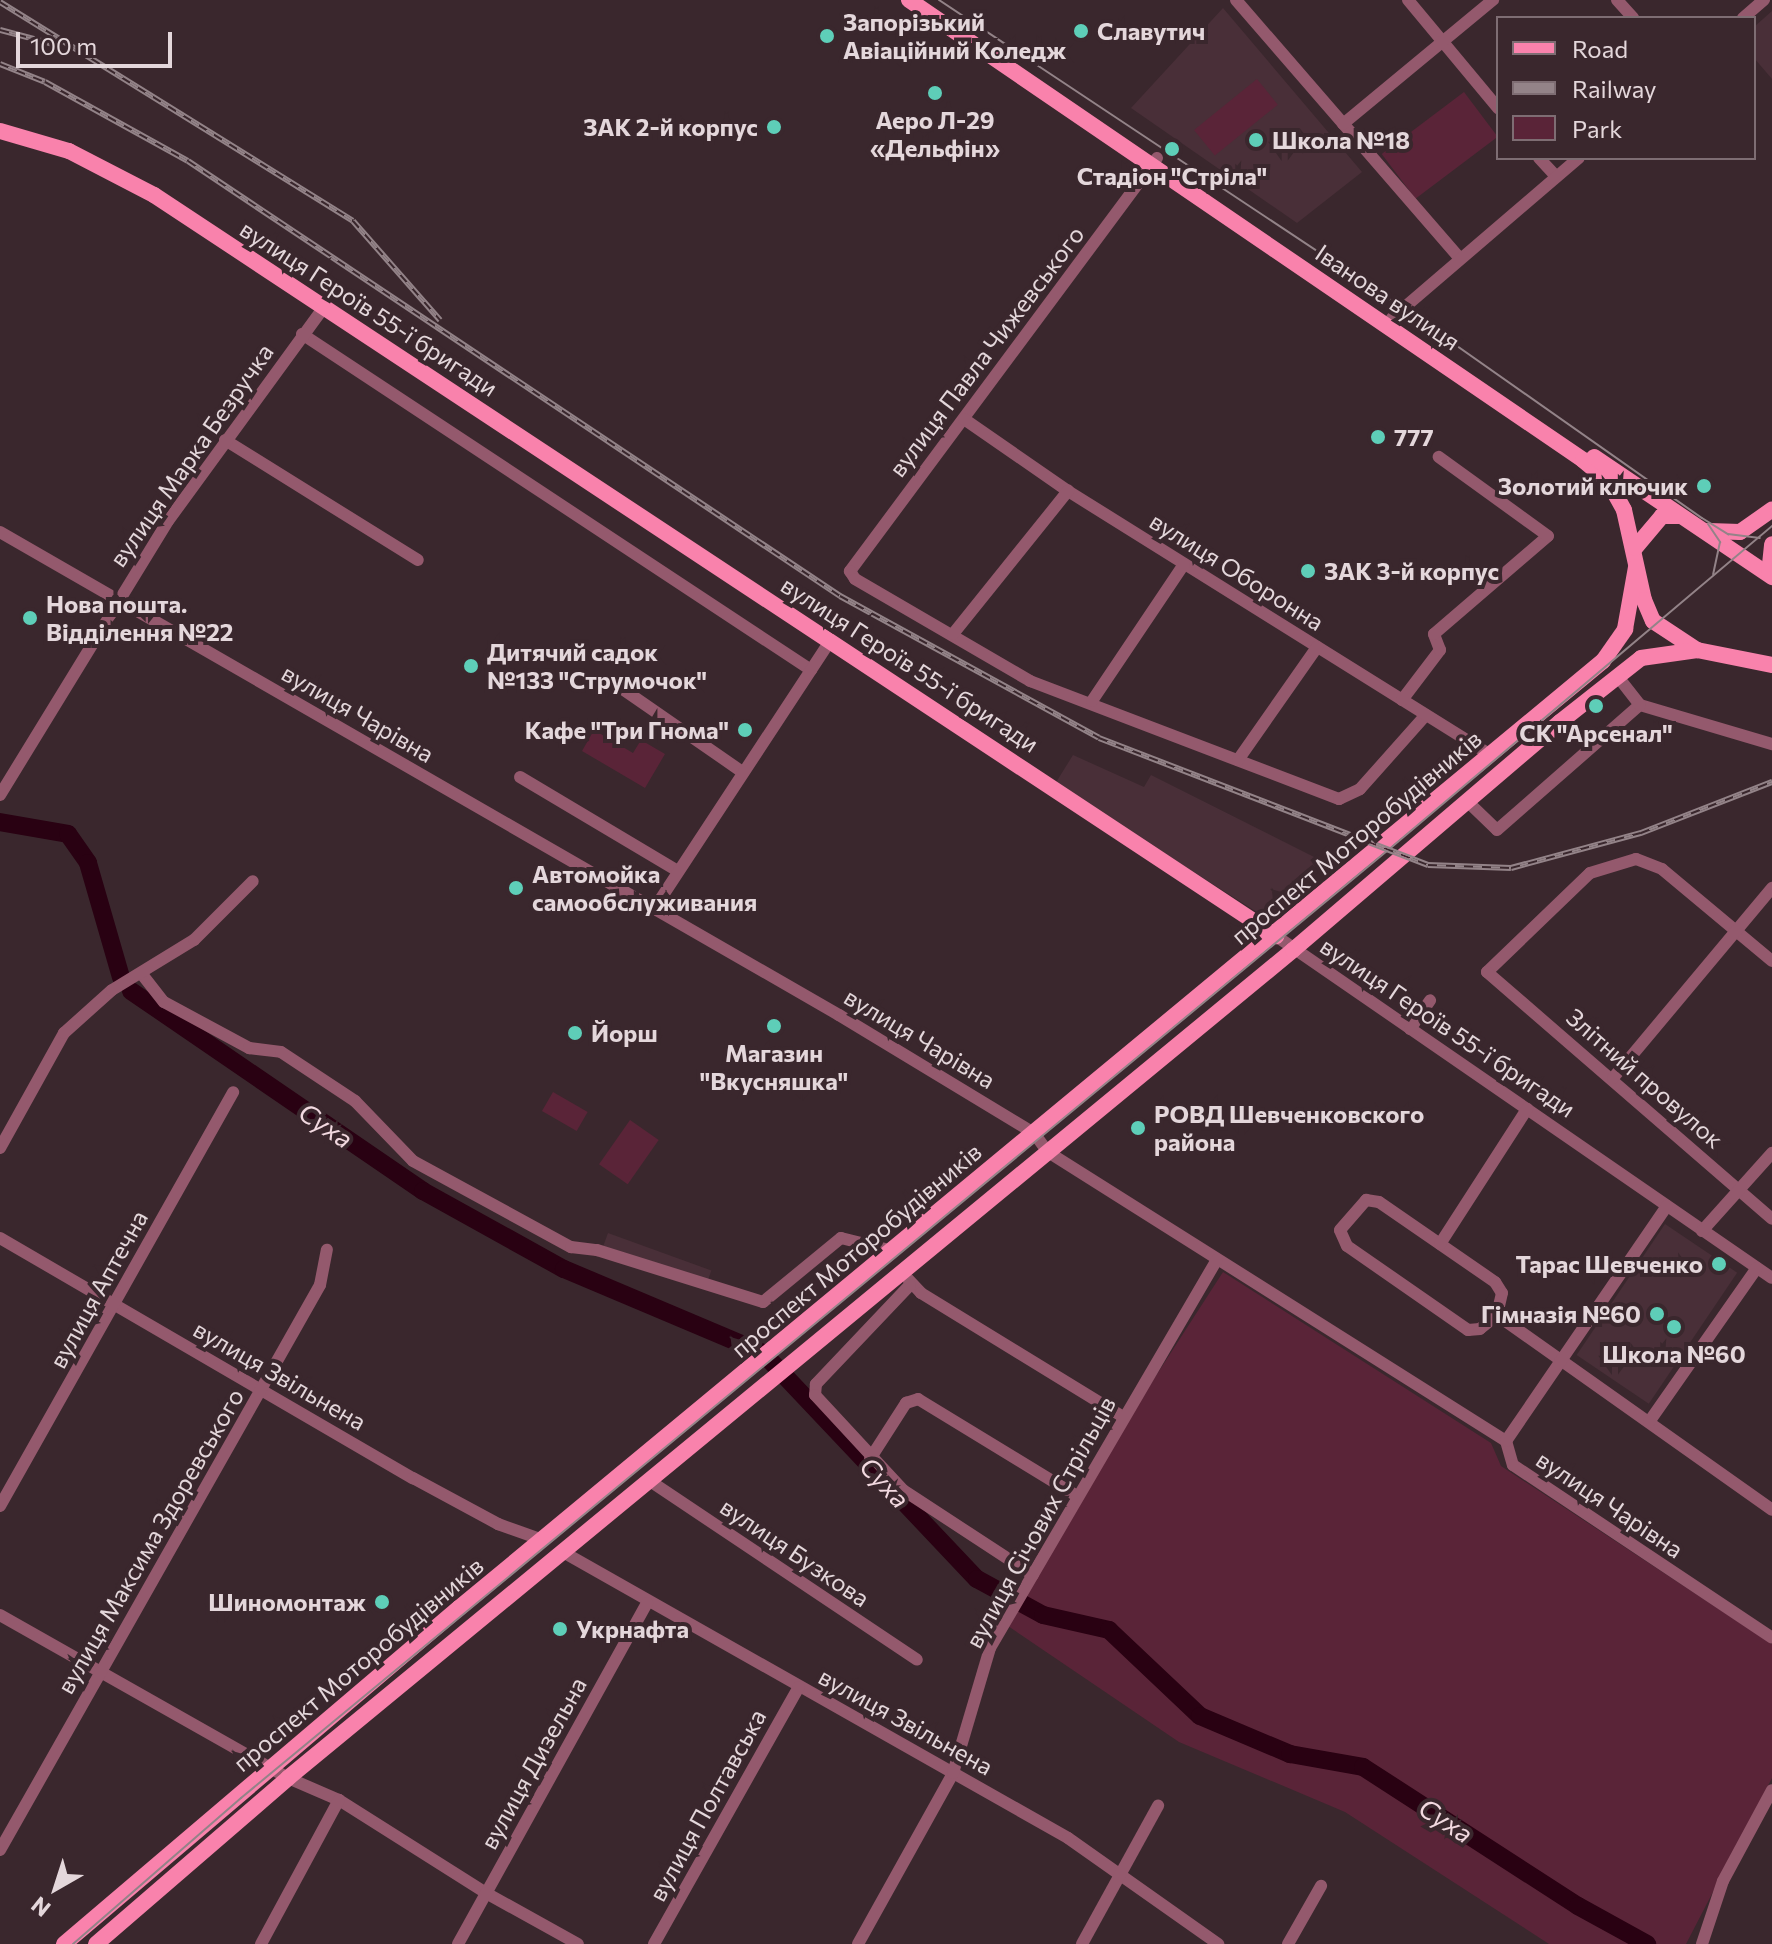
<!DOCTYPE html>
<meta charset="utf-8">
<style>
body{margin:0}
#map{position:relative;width:1772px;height:1944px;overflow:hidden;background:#3a272d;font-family:Commissioner,sans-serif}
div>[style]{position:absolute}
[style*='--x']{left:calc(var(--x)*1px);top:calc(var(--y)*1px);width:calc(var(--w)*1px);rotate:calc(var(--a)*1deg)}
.built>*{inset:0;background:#492f38;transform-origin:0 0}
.green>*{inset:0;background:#5a2438;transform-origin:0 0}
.river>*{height:18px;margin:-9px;padding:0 9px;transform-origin:9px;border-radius:9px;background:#290112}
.minor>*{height:12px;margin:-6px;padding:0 6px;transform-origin:6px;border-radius:6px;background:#94596d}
.major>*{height:16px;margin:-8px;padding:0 8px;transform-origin:8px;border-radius:8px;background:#f982ac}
.tram>*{height:2px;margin:-1px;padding:0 1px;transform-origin:1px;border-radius:1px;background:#938388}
.rail>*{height:6px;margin-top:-3px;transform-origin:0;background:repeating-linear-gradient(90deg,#3a272d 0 9px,#938388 0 18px);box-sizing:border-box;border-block:2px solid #938388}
.dots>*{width:22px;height:22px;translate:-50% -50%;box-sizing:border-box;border:4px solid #3a272d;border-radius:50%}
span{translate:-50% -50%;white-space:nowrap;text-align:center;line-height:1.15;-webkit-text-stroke:8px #3a272d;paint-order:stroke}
.poi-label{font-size:24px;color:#e4d7db;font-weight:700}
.left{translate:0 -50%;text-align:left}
.right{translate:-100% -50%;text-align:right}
.street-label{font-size:24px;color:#e4d7db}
.water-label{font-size:26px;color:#f2d9e0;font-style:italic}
.legend{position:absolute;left:1496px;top:16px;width:260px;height:144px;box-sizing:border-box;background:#3a272d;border:2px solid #7e6d73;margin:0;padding:10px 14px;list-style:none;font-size:24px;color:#e4d7db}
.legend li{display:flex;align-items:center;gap:16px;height:40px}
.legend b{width:40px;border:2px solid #7e6d73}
.north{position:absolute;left:16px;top:1848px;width:80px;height:80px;-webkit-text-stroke:6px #3a272d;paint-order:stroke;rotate:219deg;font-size:22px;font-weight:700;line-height:32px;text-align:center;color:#e4d7db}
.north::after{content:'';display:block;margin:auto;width:28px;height:36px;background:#e4d7db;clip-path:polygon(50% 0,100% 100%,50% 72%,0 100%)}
.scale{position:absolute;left:16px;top:32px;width:156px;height:36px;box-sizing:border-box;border:4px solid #e4d7db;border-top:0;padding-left:10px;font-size:24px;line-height:28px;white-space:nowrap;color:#e4d7db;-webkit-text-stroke:6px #3a272d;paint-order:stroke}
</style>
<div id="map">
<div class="built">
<div style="clip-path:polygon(1223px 8px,1362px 172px,1297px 223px,1131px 108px)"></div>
<div style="clip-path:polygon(1772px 11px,1772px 79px,1754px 58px,1754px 27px)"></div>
<div style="clip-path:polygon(1073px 755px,1144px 787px,1151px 775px,1320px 860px,1271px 921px,1055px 784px)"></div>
<div style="left:1665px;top:1224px;width:87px;height:158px;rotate:34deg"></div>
<div style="left:608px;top:1233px;width:110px;height:20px;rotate:20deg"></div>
</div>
<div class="green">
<div style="left:1257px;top:79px;width:33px;height:81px;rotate:51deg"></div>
<div style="left:1464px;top:92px;width:56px;height:103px;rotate:53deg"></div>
<div style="clip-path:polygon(594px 730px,633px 753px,641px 740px,665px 754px,645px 788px,582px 751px)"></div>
<div style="left:553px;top:1092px;width:40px;height:22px;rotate:30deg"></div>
<div style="left:630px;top:1120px;width:35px;height:54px;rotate:35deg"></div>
<div style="clip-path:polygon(1223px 1272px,1491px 1443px,1501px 1466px,1772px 1644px,1772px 1778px,1686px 1944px,1549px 1944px,1345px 1812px,1179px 1742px,1008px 1626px,1128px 1419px)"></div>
</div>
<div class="river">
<div style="--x:0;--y:822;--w:69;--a:10"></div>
<div style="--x:68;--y:834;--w:35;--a:55"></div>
<div style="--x:88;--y:863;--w:119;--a:73.9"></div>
<div style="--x:131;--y:991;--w:354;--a:34.4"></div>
<div style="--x:423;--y:1191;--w:161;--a:29"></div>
<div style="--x:564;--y:1269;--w:216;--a:22.9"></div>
<div style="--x:763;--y:1353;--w:311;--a:46.6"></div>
<div style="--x:977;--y:1579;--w:75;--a:28.6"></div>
<div style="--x:1043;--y:1615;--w:68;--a:12.8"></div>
<div style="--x:1109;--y:1630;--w:125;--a:43.4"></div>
<div style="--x:1200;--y:1716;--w:98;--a:22.9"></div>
<div style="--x:1290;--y:1754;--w:74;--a:10.1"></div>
<div style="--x:1363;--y:1767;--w:256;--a:32.9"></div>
<div style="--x:1578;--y:1906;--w:79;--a:28.8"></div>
</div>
<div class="minor">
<div style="--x:1236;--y:0;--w:342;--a:49.1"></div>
<div style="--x:1408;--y:0;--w:141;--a:50.2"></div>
<div style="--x:1617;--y:0;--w:24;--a:48"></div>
<div style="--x:1743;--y:18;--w:28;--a:-41"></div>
<div style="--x:1343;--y:124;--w:195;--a:-39.6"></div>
<div style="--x:1157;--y:158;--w:515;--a:126.62"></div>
<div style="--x:850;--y:571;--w:9;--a:58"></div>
<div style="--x:855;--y:579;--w:203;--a:30.2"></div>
<div style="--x:1030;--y:681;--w:331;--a:20.9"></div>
<div style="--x:1339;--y:799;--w:23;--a:-25"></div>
<div style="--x:1360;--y:789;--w:99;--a:-48.3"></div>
<div style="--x:1539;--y:158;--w:25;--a:47"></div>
<div style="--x:1392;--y:318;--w:246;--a:-40.6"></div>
<div style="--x:302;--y:334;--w:610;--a:33.43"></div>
<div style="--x:964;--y:419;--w:126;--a:34.7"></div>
<div style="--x:1068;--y:491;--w:499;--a:32"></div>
<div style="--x:225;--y:440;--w:227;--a:31.9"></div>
<div style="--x:0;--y:532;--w:968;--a:29.93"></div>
<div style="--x:839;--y:1015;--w:228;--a:31.2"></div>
<div style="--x:1034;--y:1133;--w:24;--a:54"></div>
<div style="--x:1048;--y:1152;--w:542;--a:32.25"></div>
<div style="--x:953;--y:634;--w:184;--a:-51.2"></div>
<div style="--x:611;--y:681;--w:158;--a:34.7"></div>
<div style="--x:1402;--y:700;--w:63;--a:-52.8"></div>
<div style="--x:1440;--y:650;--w:17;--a:-111"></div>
<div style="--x:1434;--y:634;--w:150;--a:-40.7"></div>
<div style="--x:1548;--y:536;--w:135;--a:-144.1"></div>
<div style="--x:1092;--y:701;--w:165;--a:-56.1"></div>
<div style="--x:1640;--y:705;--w:138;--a:16.5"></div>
<div style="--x:1238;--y:760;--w:138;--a:-55"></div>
<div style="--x:520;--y:777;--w:182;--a:30.8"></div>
<div style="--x:0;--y:795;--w:321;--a:-58.5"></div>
<div style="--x:168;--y:521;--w:265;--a:-53.9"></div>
<div style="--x:1468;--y:802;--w:40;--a:44"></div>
<div style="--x:1497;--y:830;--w:190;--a:-41.2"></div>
<div style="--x:1640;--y:705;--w:37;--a:-128"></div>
<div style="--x:654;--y:909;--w:321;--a:-56.7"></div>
<div style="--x:1276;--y:936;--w:602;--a:34.59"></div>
<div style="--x:1772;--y:961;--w:143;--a:-140.1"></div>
<div style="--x:1662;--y:869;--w:28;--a:-159"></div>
<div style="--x:1636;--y:859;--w:48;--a:163.1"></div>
<div style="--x:1590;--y:873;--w:143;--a:136.1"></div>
<div style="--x:1487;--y:972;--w:377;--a:40.9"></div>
<div style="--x:141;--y:973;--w:37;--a:52"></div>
<div style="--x:164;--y:1002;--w:97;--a:28.4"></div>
<div style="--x:249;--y:1048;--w:32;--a:7"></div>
<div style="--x:281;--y:1052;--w:89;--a:33.5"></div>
<div style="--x:355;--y:1101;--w:83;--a:46"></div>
<div style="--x:413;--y:1161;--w:180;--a:28.6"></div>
<div style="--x:571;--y:1247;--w:26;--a:7"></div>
<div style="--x:597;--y:1250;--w:174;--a:17.4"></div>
<div style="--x:763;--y:1302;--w:101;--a:-39.4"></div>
<div style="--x:841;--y:1238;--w:54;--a:14"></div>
<div style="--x:1410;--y:1029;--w:35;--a:-55"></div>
<div style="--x:1613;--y:1078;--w:248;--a:-50.1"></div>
<div style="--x:0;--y:1148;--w:132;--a:-60.9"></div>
<div style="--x:64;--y:1033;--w:64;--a:-41.9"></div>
<div style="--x:112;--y:990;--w:96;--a:-31.4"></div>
<div style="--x:194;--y:940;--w:83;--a:-45"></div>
<div style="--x:1366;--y:1200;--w:13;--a:9"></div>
<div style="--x:1379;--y:1202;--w:141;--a:34.6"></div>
<div style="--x:1495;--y:1282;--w:13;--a:58"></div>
<div style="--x:1502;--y:1293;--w:23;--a:103"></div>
<div style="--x:1497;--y:1315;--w:22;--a:141"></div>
<div style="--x:1480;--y:1329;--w:12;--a:175"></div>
<div style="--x:1468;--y:1330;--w:147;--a:-145.2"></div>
<div style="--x:1347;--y:1246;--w:17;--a:-114"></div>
<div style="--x:1340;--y:1230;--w:40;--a:-49"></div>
<div style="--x:1702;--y:1231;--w:105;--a:-48.1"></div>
<div style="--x:0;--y:1238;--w:478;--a:30.2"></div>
<div style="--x:413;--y:1478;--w:97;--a:28.4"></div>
<div style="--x:498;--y:1524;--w:48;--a:19.6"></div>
<div style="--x:1440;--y:1244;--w:161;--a:-57.2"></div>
<div style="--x:908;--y:1279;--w:19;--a:47"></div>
<div style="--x:921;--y:1293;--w:237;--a:31.5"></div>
<div style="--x:910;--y:1285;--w:137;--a:133.5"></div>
<div style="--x:816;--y:1384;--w:11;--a:95"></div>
<div style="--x:815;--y:1395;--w:129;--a:47.2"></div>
<div style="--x:903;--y:1490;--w:155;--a:33.2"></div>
<div style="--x:1497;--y:1315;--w:337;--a:35.3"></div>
<div style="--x:1649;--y:1422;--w:188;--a:-55"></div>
<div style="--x:1506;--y:1441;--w:25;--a:74"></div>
<div style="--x:1513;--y:1465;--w:311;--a:33.7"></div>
<div style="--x:1506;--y:1441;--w:285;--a:-55.6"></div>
<div style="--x:870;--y:1459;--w:67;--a:-57.3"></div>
<div style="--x:906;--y:1403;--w:13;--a:-18"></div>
<div style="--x:918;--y:1399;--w:186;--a:31.4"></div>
<div style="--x:650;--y:1481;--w:321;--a:33.8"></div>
<div style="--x:0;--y:1506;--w:475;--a:-60.6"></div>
<div style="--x:563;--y:1552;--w:580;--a:29.52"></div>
<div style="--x:1068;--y:1838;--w:184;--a:35.2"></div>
<div style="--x:0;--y:1615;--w:331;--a:29.5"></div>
<div style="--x:288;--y:1778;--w:56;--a:23.3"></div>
<div style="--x:339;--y:1800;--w:174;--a:32.3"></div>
<div style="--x:486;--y:1893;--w:105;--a:29"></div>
<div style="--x:0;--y:1850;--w:649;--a:-60.47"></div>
<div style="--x:320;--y:1285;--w:36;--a:-79"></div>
<div style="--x:261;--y:1944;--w:164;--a:-61.6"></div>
<div style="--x:458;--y:1944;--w:390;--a:-61"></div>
<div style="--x:654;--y:1944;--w:295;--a:-60.6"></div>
<div style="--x:858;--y:1944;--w:196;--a:-60.9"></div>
<div style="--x:953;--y:1773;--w:130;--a:-73.5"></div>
<div style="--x:990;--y:1648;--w:450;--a:-59.7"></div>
<div style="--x:1082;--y:1944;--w:158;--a:-61.2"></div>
<div style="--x:1288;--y:1944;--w:67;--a:-60.4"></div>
<div style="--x:1702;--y:1944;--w:66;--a:-71.6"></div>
<div style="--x:1723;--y:1881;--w:103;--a:-61.7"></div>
</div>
<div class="major">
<div style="--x:909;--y:0;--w:816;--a:34.31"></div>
<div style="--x:1583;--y:460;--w:33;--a:40"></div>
<div style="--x:1608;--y:481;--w:33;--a:61"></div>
<div style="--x:1624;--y:510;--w:92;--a:77.5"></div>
<div style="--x:1644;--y:600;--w:23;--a:67"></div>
<div style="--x:1653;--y:621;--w:53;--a:33.4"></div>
<div style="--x:1697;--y:650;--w:76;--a:11.3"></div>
<div style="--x:0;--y:131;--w:72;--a:16.2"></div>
<div style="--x:69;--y:151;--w:96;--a:27.4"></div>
<div style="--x:154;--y:195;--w:1345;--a:33.44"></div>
<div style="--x:1594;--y:457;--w:215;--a:34"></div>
<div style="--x:1709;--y:531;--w:31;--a:2"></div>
<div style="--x:1740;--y:532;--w:39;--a:-35"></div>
<div style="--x:1635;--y:548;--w:42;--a:-49.8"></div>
<div style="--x:1662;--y:516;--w:18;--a:0"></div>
<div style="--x:1769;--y:574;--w:30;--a:-84"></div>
<div style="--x:64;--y:1944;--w:519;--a:-40.39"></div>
<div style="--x:459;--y:1608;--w:1485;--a:-39.62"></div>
<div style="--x:1603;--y:661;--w:39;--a:-55"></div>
<div style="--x:1625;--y:629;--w:63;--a:-79.9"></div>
<div style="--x:96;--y:1944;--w:254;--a:-40.8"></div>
<div style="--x:288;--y:1778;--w:1302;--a:-39.48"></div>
<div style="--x:1293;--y:950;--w:351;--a:-40.5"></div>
<div style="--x:1560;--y:722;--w:103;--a:-38.3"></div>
<div style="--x:1641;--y:658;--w:57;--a:-8.1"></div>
</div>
<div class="tram">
<div style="--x:939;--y:0;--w:557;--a:33.58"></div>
<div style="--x:1403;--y:308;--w:365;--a:35.1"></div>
<div style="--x:1702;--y:518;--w:31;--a:32"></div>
<div style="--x:1728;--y:534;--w:32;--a:7"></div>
<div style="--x:1708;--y:524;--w:22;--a:56"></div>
<div style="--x:1720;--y:542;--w:33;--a:102"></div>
<div style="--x:73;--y:1944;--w:223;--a:-41"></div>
<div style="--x:241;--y:1798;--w:1487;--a:-39.57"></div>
<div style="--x:1387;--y:851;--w:504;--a:-40.17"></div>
</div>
<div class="rail">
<div style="--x:0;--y:2;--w:415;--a:31.8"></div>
<div style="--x:353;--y:221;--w:132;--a:48.7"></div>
<div style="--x:0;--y:30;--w:62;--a:14.9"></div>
<div style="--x:0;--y:64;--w:48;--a:21.8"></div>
<div style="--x:45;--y:82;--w:163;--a:28.9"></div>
<div style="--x:188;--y:161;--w:784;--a:33.71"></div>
<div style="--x:840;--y:596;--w:295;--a:28.7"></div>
<div style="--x:1099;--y:738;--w:353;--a:21.1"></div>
<div style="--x:1428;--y:865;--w:83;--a:2.1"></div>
<div style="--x:1511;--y:868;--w:135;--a:-15.1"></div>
<div style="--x:1641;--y:833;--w:141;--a:-21.3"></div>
</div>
<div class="dots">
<div style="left:1081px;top:31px;background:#5eceb8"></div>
<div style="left:827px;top:36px;background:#5eceb8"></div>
<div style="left:935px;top:93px;background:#5eceb8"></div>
<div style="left:774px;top:127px;background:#5eceb8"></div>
<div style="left:1256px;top:140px;background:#5eceb8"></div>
<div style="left:1172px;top:149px;background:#5eceb8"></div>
<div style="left:1378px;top:437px;background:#5eceb8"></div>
<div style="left:1704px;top:486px;background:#5eceb8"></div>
<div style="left:1308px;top:571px;background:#5eceb8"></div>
<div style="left:30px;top:618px;background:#5eceb8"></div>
<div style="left:471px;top:666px;background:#5eceb8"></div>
<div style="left:1596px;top:706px;background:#5eceb8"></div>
<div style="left:745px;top:730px;background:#5eceb8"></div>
<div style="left:516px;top:888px;background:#5eceb8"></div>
<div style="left:774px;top:1026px;background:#5eceb8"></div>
<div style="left:575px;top:1033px;background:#5eceb8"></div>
<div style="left:1138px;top:1128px;background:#5eceb8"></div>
<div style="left:1719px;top:1264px;background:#5eceb8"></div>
<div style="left:1657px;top:1314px;background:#5eceb8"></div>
<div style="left:1674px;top:1327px;background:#5eceb8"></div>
<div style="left:382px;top:1602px;background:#5eceb8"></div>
<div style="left:560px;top:1629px;background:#5eceb8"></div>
</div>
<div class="poi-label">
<span class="left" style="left:843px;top:36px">Запорізький<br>Авіаційний Коледж</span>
<span class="left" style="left:1097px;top:31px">Славутич</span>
<span style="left:935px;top:134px">Аеро Л-29<br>«Дельфін»</span>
<span class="right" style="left:758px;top:127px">ЗАК 2-й корпус</span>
<span class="left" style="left:1272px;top:140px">Школа №18</span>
<span style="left:1172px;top:176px">Стадіон "Стріла"</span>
<span class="left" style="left:1394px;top:437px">777</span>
<span class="right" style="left:1688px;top:486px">Золотий ключик</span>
<span class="left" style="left:1324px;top:571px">ЗАК 3-й корпус</span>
<span class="left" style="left:46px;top:618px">Нова пошта.<br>Відділення №22</span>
<span class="left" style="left:487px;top:666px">Дитячий садок<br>№133 "Струмочок"</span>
<span class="right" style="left:729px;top:730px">Кафе "Три Гнома"</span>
<span style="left:1596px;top:733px">СК "Арсенал"</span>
<span class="left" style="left:532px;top:888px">Автомойка<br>самообслуживания</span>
<span class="left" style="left:591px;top:1033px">Йорш</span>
<span style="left:774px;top:1067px">Магазин<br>"Вкусняшка"</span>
<span class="left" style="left:1154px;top:1128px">РОВД Шевченковского<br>района</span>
<span class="right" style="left:1703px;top:1264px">Тарас Шевченко</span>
<span class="right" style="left:1641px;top:1314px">Гімназія №60</span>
<span style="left:1674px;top:1354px">Школа №60</span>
<span class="right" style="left:366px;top:1602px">Шиномонтаж</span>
<span class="left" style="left:576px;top:1629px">Укрнафта</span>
</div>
<div class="street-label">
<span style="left:1388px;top:297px;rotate:34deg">Іванова вулиця</span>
<span style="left:369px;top:308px;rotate:33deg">вулиця Героїв 55-ї бригади</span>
<span style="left:986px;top:351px;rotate:-53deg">вулиця Павла Чижевського</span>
<span style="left:191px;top:455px;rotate:-55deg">вулиця Марка Безручка</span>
<span style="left:1237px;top:571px;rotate:32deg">вулиця Оборонна</span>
<span style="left:910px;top:664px;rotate:33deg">вулиця Героїв 55-ї бригади</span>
<span style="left:358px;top:713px;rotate:30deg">вулиця Чарівна</span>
<span style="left:1356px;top:837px;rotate:-40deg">проспект Моторобудівників</span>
<span style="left:1448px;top:1027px;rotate:34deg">вулиця Героїв 55-ї бригади</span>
<span style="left:920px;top:1038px;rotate:31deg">вулиця Чарівна</span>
<span style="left:1645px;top:1078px;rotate:41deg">Злітний провулок</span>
<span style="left:856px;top:1250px;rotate:-40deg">проспект Моторобудівників</span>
<span style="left:98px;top:1289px;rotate:-61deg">вулиця Аптечна</span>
<span style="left:280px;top:1375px;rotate:30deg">вулиця Звільнена</span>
<span style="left:1610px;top:1504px;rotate:34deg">вулиця Чарівна</span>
<span style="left:1040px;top:1522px;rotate:-61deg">вулиця Січових Стрільців</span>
<span style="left:150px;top:1541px;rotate:-60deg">вулиця Максима Здоревського</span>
<span style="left:795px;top:1552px;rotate:34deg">вулиця Бузкова</span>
<span style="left:358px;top:1664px;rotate:-40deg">проспект Моторобудівників</span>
<span style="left:906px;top:1721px;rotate:29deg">вулиця Звільнена</span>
<span style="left:533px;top:1763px;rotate:-61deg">вулиця Дизельна</span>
<span style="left:707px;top:1805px;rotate:-61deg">вулиця Полтавська</span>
</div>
<div class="water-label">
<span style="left:326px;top:1125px;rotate:34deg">Суха</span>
<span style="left:885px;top:1482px;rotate:47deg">Суха</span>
<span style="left:1446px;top:1820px;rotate:33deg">Суха</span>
</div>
<ul class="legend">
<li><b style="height:10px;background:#f982ac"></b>Road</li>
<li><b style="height:10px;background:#938388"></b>Railway</li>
<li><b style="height:22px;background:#5a2438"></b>Park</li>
</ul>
<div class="north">N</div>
<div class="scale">100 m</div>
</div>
